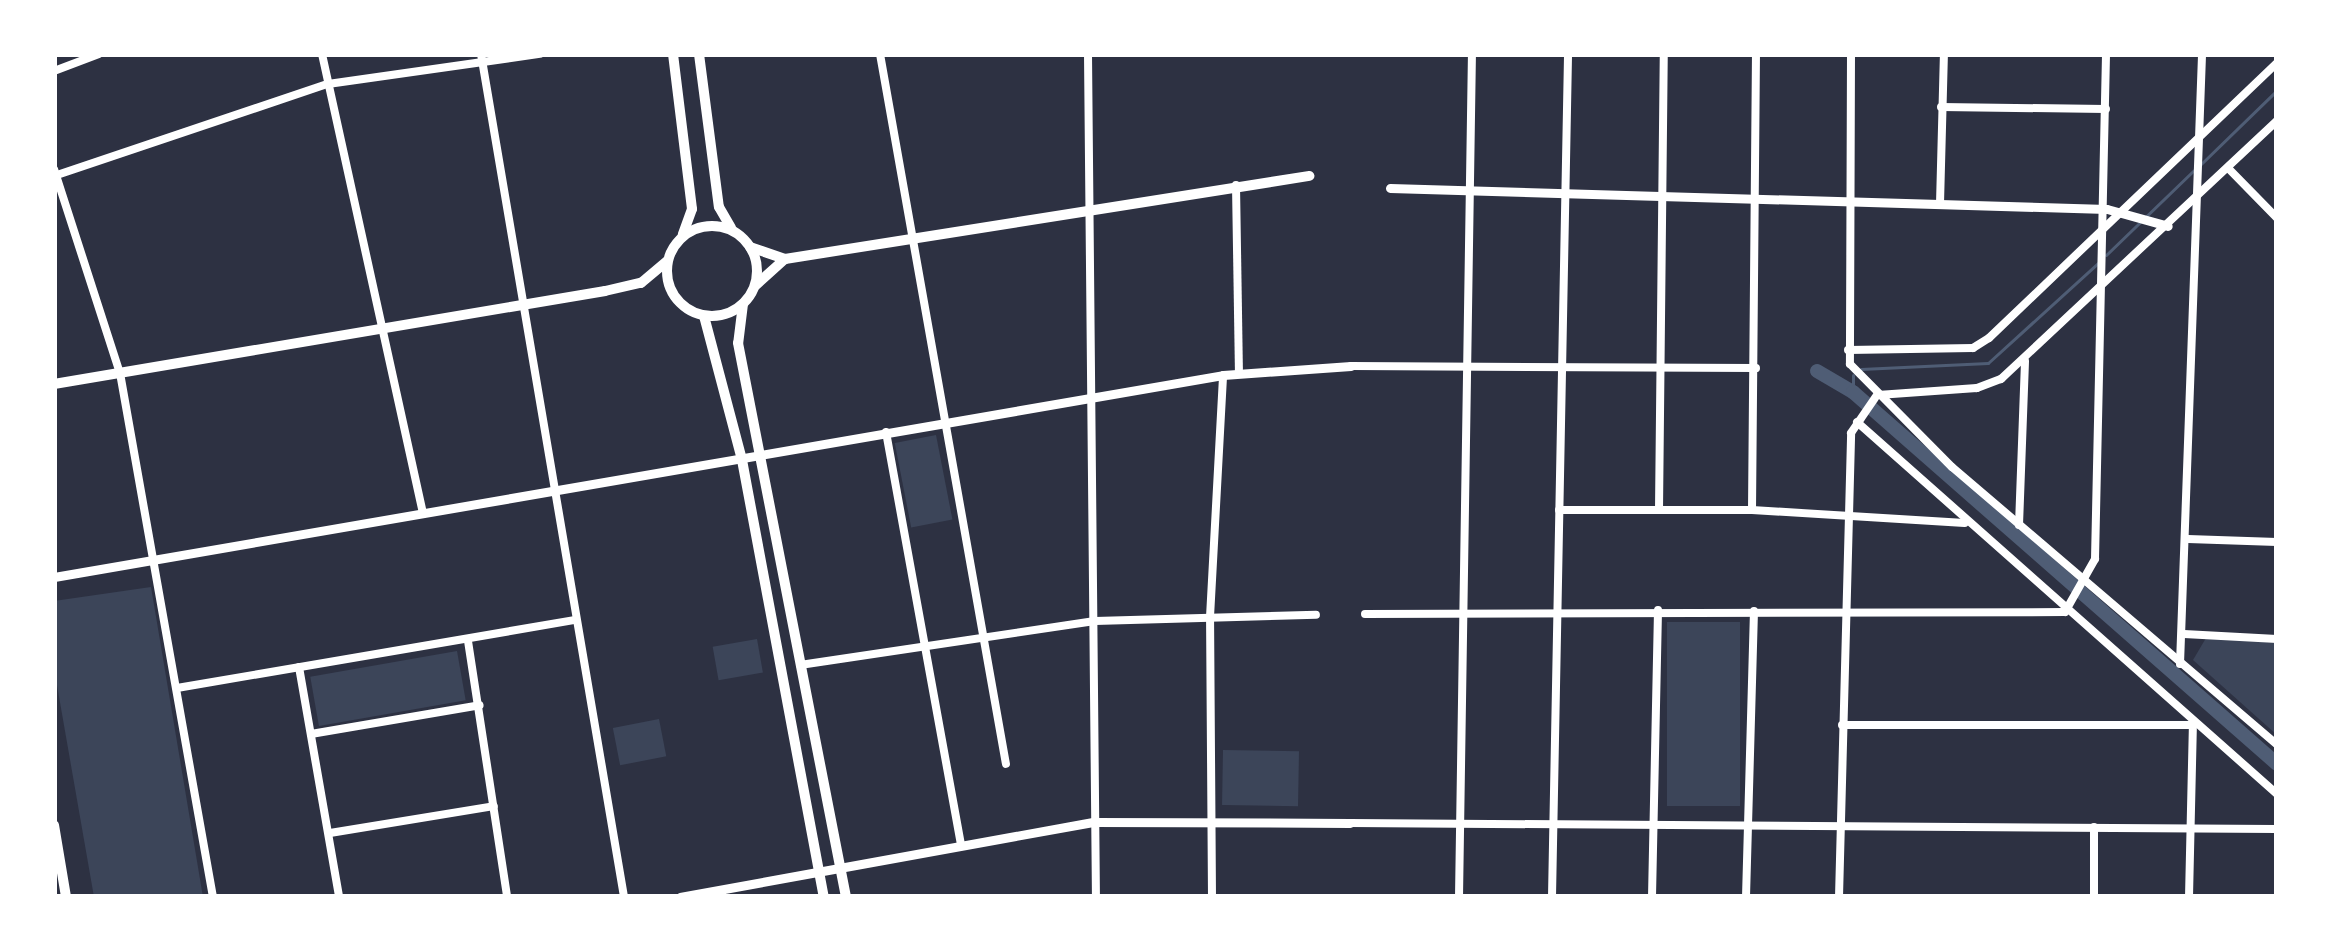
<!DOCTYPE html>
<style>
body{margin:0}
#map{position:relative;width:2331px;height:951px;overflow:hidden;background:#2d3142;font-family:"Open Sans",sans-serif}
div>[style]{position:absolute}
[style*='--x']{left:calc(var(--x)*1px);top:calc(var(--y)*1px);width:calc(var(--w)*1px);rotate:calc(var(--a)*1deg)}
.green>*{inset:0;background:#3c4559;transform-origin:0 0}
.stream>*{height:3px;margin:-1.5px;padding:0 1.5px;transform-origin:1.5px;border-radius:1.5px;background:#4f5d75}
.canal>*{height:14px;margin:-7px;padding:0 7px;transform-origin:7px;border-radius:7px;background:#4f5d75}
.minor>*{height:8px;margin:-4px;padding:0 4px;transform-origin:4px;border-radius:4px;background:#fff}
.tertiary>*{height:9px;margin:-4.5px;padding:0 4.5px;transform-origin:4.5px;border-radius:4.5px;background:#fff}
.secondary>*{height:10px;margin:-5px;padding:0 5px;transform-origin:5px;border-radius:5px;background:#fff}
.secondary>.ring{margin:-5px;padding:0;box-sizing:content-box;background:none;border:10px solid #fff;border-radius:50%}
span{translate:-50% -50%;white-space:nowrap;text-align:center;line-height:1.15;-webkit-text-stroke:12px #fff;paint-order:stroke}
.frame{position:absolute;inset:0;border:57px solid #fff;pointer-events:none}
</style>
<div id="map">
<div class="green">
<div style="left:936px;top:435px;width:86px;height:42px;rotate:79deg"></div>
<div style="clip-path:polygon(151px 587px,203px 897px,94px 897px,54px 668px,54px 601px)"></div>
<div style="left:1667px;top:622px;width:73px;height:184px"></div>
<div style="clip-path:polygon(2206px 638px,2277px 643px,2277px 735px,2193px 660px)"></div>
<div style="left:757px;top:639px;width:34px;height:45px;rotate:80deg"></div>
<div style="left:457px;top:651px;width:50px;height:149px;rotate:80deg"></div>
<div style="left:659px;top:719px;width:38px;height:47px;rotate:79deg"></div>
<div style="left:1223px;top:750px;width:76px;height:55px;rotate:1deg"></div>
</div>
<div class="stream">
<div style="--x:2201;--y:164;--w:106;--a:-44.2"></div>
<div style="--x:2106;--y:255;--w:122;--a:-44"></div>
<div style="--x:1861;--y:369;--w:127;--a:-2.7"></div>
<div style="--x:1988;--y:363;--w:150;--a:-42.3"></div>
<div style="--x:1853;--y:392;--w:17;--a:-90"></div>
</div>
<div class="canal">
<div style="--x:1817;--y:371;--w:42;--a:30.3"></div>
<div style="--x:1853;--y:392;--w:564;--a:41.26"></div>
</div>
<div class="minor">
<div style="--x:322;--y:54;--w:471;--a:77.6"></div>
<div style="--x:481;--y:54;--w:855;--a:80.37"></div>
<div style="--x:880;--y:54;--w:721;--a:79.94"></div>
<div style="--x:1088;--y:54;--w:843;--a:89.46"></div>
<div style="--x:1851;--y:54;--w:310;--a:90.2"></div>
<div style="--x:1850;--y:364;--w:145;--a:45.3"></div>
<div style="--x:1952;--y:467;--w:428;--a:40.5"></div>
<div style="--x:54;--y:71;--w:48;--a:-20.7"></div>
<div style="--x:1941;--y:107;--w:165;--a:0.7"></div>
<div style="--x:2228;--y:168;--w:70;--a:45.6"></div>
<div style="--x:54;--y:169;--w:214;--a:72.1"></div>
<div style="--x:120;--y:373;--w:532;--a:79.94"></div>
<div style="--x:54;--y:176;--w:289;--a:-18.6"></div>
<div style="--x:328;--y:84;--w:214;--a:-8.1"></div>
<div style="--x:1236;--y:185;--w:188;--a:89.1"></div>
<div style="--x:1940;--y:204;--w:150;--a:-88.5"></div>
<div style="--x:1848;--y:350;--w:125;--a:-0.9"></div>
<div style="--x:1973;--y:348;--w:19;--a:-32"></div>
<div style="--x:1989;--y:338;--w:398;--a:-43.7"></div>
<div style="--x:1351;--y:366;--w:405;--a:0.3"></div>
<div style="--x:1878;--y:395;--w:99;--a:-4"></div>
<div style="--x:1977;--y:388;--w:26;--a:-21"></div>
<div style="--x:2001;--y:379;--w:378;--a:-43.1"></div>
<div style="--x:1857;--y:422;--w:561;--a:41.53"></div>
<div style="--x:886;--y:432;--w:421;--a:79.7"></div>
<div style="--x:1559;--y:510;--w:193;--a:0"></div>
<div style="--x:1752;--y:510;--w:213;--a:3.5"></div>
<div style="--x:1659;--y:510;--w:456;--a:-89.4"></div>
<div style="--x:1752;--y:510;--w:456;--a:-89.5"></div>
<div style="--x:2019;--y:525;--w:164;--a:-87.9"></div>
<div style="--x:2188;--y:539;--w:89;--a:1.9"></div>
<div style="--x:1365;--y:614;--w:700;--a:-0.16"></div>
<div style="--x:2065;--y:612;--w:61;--a:-60.5"></div>
<div style="--x:2095;--y:559;--w:505;--a:-88.75"></div>
<div style="--x:2184;--y:634;--w:93;--a:3.1"></div>
<div style="--x:468;--y:641;--w:259;--a:81.3"></div>
<div style="--x:2180;--y:664;--w:610;--a:-87.93"></div>
<div style="--x:800;--y:665;--w:298;--a:-8.5"></div>
<div style="--x:1095;--y:621;--w:221;--a:-1.6"></div>
<div style="--x:299;--y:667;--w:233;--a:80.1"></div>
<div style="--x:177;--y:688;--w:404;--a:-9.7"></div>
<div style="--x:1842;--y:725;--w:351;--a:0"></div>
<div style="--x:311;--y:734;--w:171;--a:-9.7"></div>
<div style="--x:1350;--y:823;--w:927;--a:0.37"></div>
<div style="--x:2094;--y:827;--w:70;--a:90"></div>
<div style="--x:330;--y:833;--w:166;--a:-9.3"></div>
<div style="--x:1212;--y:897;--w:280;--a:-90.4"></div>
<div style="--x:1210;--y:617;--w:242;--a:-86.9"></div>
<div style="--x:1459;--y:897;--w:843;--a:-89.12"></div>
<div style="--x:1552;--y:897;--w:843;--a:-88.91"></div>
<div style="--x:1652;--y:897;--w:287;--a:-88.8"></div>
<div style="--x:1746;--y:897;--w:286;--a:-88.4"></div>
<div style="--x:1839;--y:897;--w:464;--a:-88.5"></div>
<div style="--x:1851;--y:433;--w:46;--a:-55.6"></div>
<div style="--x:2189;--y:897;--w:172;--a:-88.7"></div>
</div>
<div class="tertiary">
<div style="--x:1390;--y:188;--w:717;--a:1.68"></div>
<div style="--x:2107;--y:209;--w:63;--a:15.6"></div>
<div style="--x:54;--y:577;--w:1186;--a:-9.8"></div>
<div style="--x:1223;--y:375;--w:128;--a:-4"></div>
<div style="--x:680;--y:897;--w:421;--a:-10.3"></div>
<div style="--x:1094;--y:822;--w:256;--a:0.2"></div>
</div>
<div class="secondary">
<div style="--x:673;--y:54;--w:156;--a:83"></div>
<div style="--x:692;--y:209;--w:27;--a:110"></div>
<div style="--x:699;--y:54;--w:154;--a:82.6"></div>
<div style="--x:719;--y:207;--w:24;--a:60"></div>
<div class="ring" style="left:667px;top:226px;width:80px;height:80px"></div>
<div style="--x:750;--y:247;--w:37;--a:19"></div>
<div style="--x:785;--y:259;--w:531;--a:-9"></div>
<div style="--x:756;--y:285;--w:39;--a:-42"></div>
<div style="--x:743;--y:304;--w:39;--a:97"></div>
<div style="--x:738;--y:343;--w:564;--a:78.97"></div>
<div style="--x:704;--y:316;--w:149;--a:75.2"></div>
<div style="--x:742;--y:460;--w:445;--a:79.4"></div>
<div style="--x:54;--y:384;--w:559;--a:-9.58"></div>
<div style="--x:605;--y:291;--w:37;--a:-13"></div>
<div style="--x:641;--y:283;--w:34;--a:-40"></div>
<div style="--x:54;--y:825;--w:73;--a:80.5"></div>
</div>
<div class="frame"></div>
</div>
